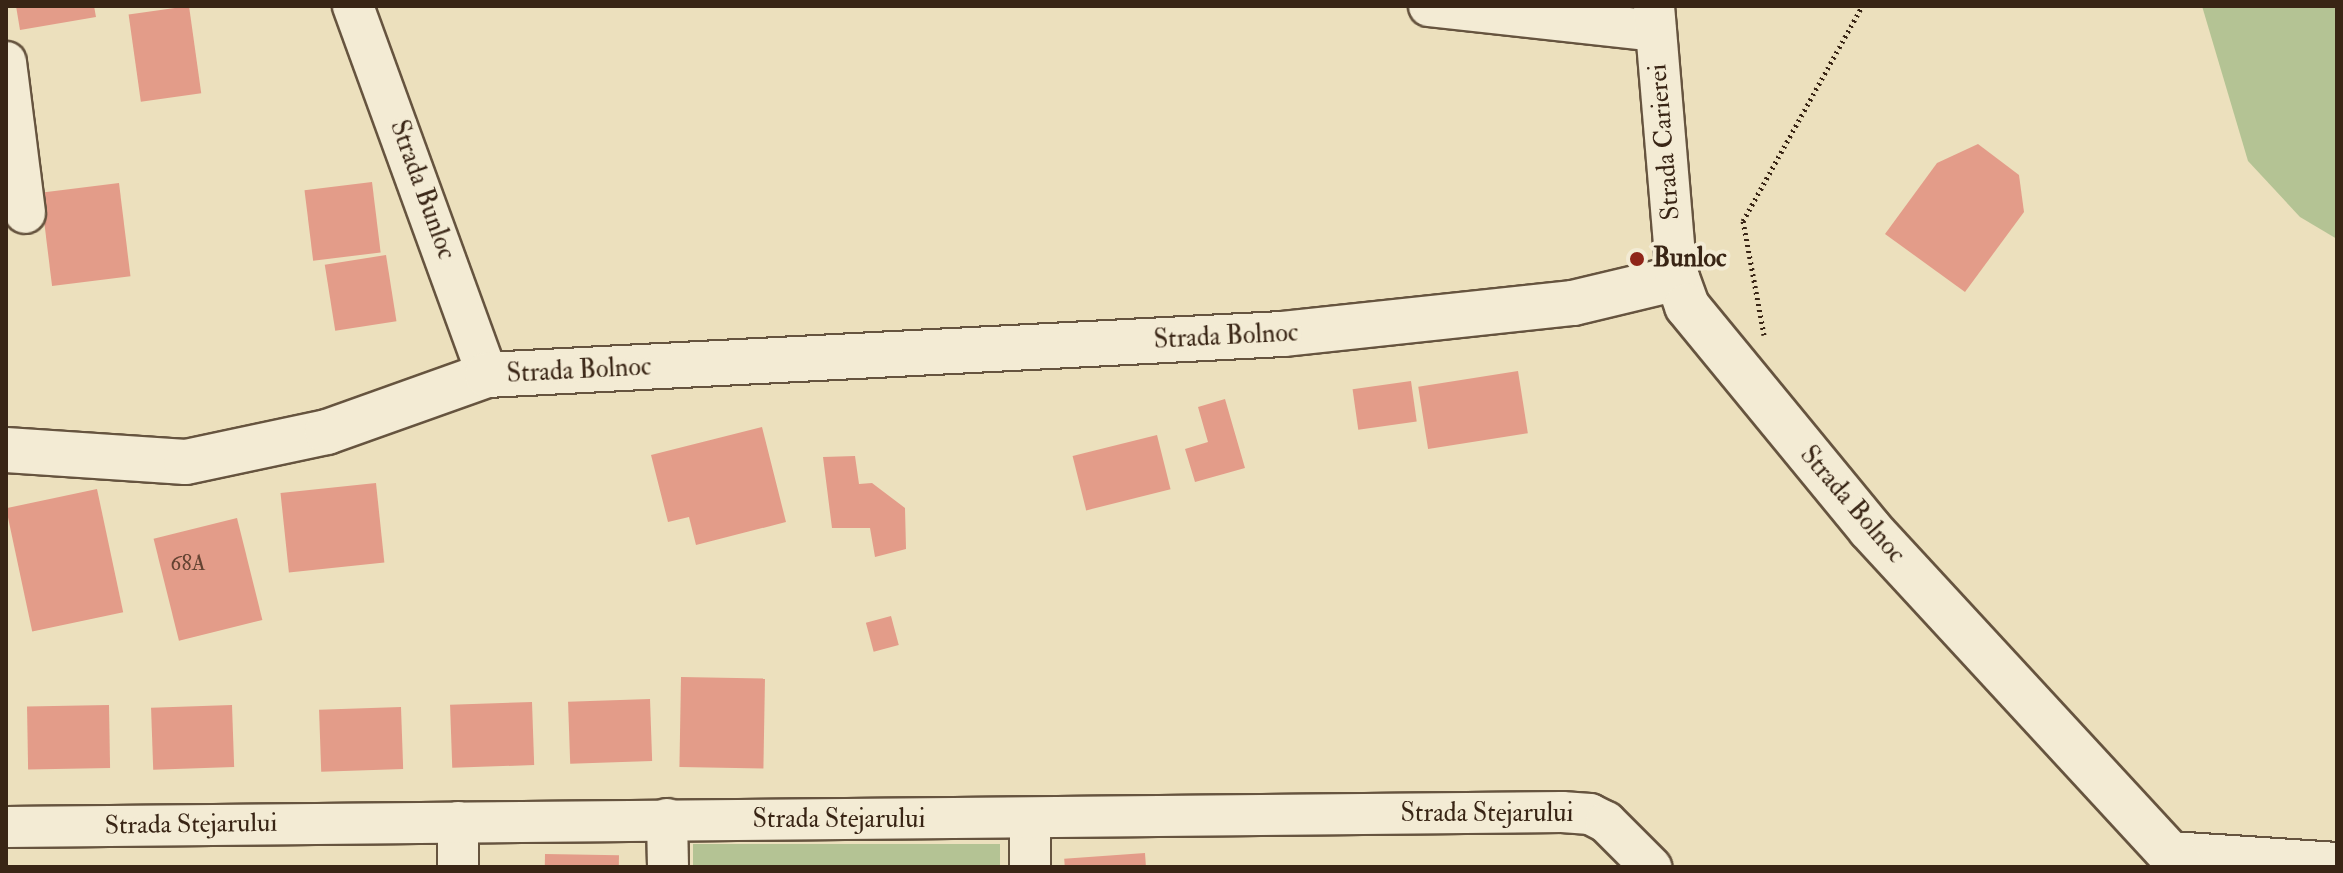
<!DOCTYPE html>
<style>
body{margin:0}
#map{position:relative;width:2343px;height:873px;overflow:hidden;background:#ece0bd;font-family:"IM FELL Double Pica",serif}
div>[style]{position:absolute}
[style*='--x']{left:calc(var(--x)*1px);top:calc(var(--y)*1px);width:calc(var(--w)*1px);rotate:calc(var(--a)*1deg)}
.green>*{inset:0;background:#b4c394;transform-origin:0 0}
.building>*{inset:0;background:#e39c89;transform-origin:0 0}
.path>*{height:5px;margin-top:-2.5px;transform-origin:0;background:repeating-linear-gradient(90deg,#392515 0 2px,transparent 0 6px)}
.roads{filter:drop-shadow(2px 0 #66543f) drop-shadow(-2px 0 #66543f) drop-shadow(0 2px #66543f) drop-shadow(0 -2px #66543f)}
.street>*{height:40px;margin:-20px;padding:0 20px;transform-origin:20px;border-radius:20px;background:#f3ebd4}
.secondary>*{height:44px;margin:-22px;padding:0 22px;transform-origin:22px;border-radius:22px;background:#f3ebd4}
.dots>*{width:22px;height:22px;translate:-50% -50%;box-sizing:border-box;border:4px solid #f3ebd4;border-radius:50%}
span{translate:-50% -50%;white-space:nowrap;text-align:center;line-height:1.15;-webkit-text-stroke:8px #f3ebd4;paint-order:stroke}
.number-label{font-size:22px;color:#644332}
.number-label span{-webkit-text-stroke-width:0}
.street-label{font-size:26px;color:#392515}
.poi-label{font-size:26px;color:#392515;font-weight:700}
.left{translate:0 -50%;text-align:left}
.frame{position:absolute;inset:0;border:8px solid #392515;pointer-events:none}
</style>
<div id="map">
<div class="green">
<div style="clip-path:polygon(2202px 6px,2337px 6px,2337px 239px,2300px 217px,2248px 161px)"></div>
<div style="left:1000px;top:844px;width:23px;height:307px;rotate:90deg"></div>
</div>
<div class="building">
<div style="clip-path:polygon(16px 6px,94px 6px,96px 17px,20px 30px)"></div>
<div style="left:189px;top:6px;width:88px;height:61px;rotate:82deg"></div>
<div style="clip-path:polygon(1978px 144px,2019px 175px,2024px 212px,1965px 292px,1885px 234px,1937px 163px)"></div>
<div style="left:372px;top:182px;width:71px;height:68px;rotate:83deg"></div>
<div style="left:119px;top:183px;width:94px;height:79px;rotate:83deg"></div>
<div style="left:386px;top:255px;width:67px;height:62px;rotate:81deg"></div>
<div style="left:1518px;top:371px;width:63px;height:101px;rotate:81deg"></div>
<div style="left:1411px;top:381px;width:41px;height:59px;rotate:82deg"></div>
<div style="clip-path:polygon(1225px 399px,1245px 468px,1195px 482px,1185px 449px,1208px 442px,1198px 407px)"></div>
<div style="clip-path:polygon(762px 427px,786px 522px,696px 545px,689px 517px,668px 522px,651px 455px)"></div>
<div style="left:1157px;top:435px;width:56px;height:87px;rotate:76deg"></div>
<div style="clip-path:polygon(855px 456px,859px 484px,872px 483px,905px 508px,906px 549px,875px 557px,870px 528px,832px 528px,823px 457px)"></div>
<div style="left:376px;top:483px;width:80px;height:96px;rotate:84deg"></div>
<div style="left:97px;top:489px;width:126px;height:93px;rotate:78deg"></div>
<div style="left:237px;top:518px;width:105px;height:86px;rotate:76deg"></div>
<div style="left:891px;top:616px;width:30px;height:26px;rotate:75deg"></div>
<div style="left:681px;top:677px;width:84px;height:90px;rotate:1deg"></div>
<div style="left:650px;top:699px;width:62px;height:82px;rotate:88deg"></div>
<div style="left:532px;top:702px;width:63px;height:82px;rotate:88deg"></div>
<div style="left:109px;top:705px;width:63px;height:82px;rotate:89deg"></div>
<div style="left:232px;top:705px;width:62px;height:81px;rotate:88deg"></div>
<div style="left:401px;top:707px;width:62px;height:82px;rotate:88deg"></div>
<div style="left:1145px;top:853px;width:14px;height:81px;rotate:86deg"></div>
<div style="left:545px;top:854px;width:74px;height:13px;rotate:1deg"></div>
</div>
<div class="path">
<div style="--x:1764;--y:335;--w:116;--a:-100.4"></div>
<div style="--x:1743;--y:221;--w:246;--a:-61"></div>
</div>
<div class="roads">
<div class="street">
<div style="--x:353;--y:6;--w:393;--a:70"></div>
<div style="--x:1429;--y:6;--w:228;--a:6.3"></div>
<div style="--x:1654;--y:6;--w:273;--a:85.2"></div>
<div style="--x:6;--y:62;--w:152;--a:82.8"></div>
<div style="--x:667;--y:819;--w:48;--a:88.8"></div>
<div style="--x:1030;--y:821;--w:46;--a:90"></div>
<div style="--x:458;--y:822;--w:45;--a:90"></div>
<div style="--x:6;--y:827;--w:1556;--a:-0.55"></div>
<div style="--x:1562;--y:812;--w:28;--a:4"></div>
<div style="--x:1590;--y:814;--w:18;--a:27"></div>
<div style="--x:1606;--y:822;--w:64;--a:45"></div>
<div style="--x:2171;--y:852;--w:166;--a:3.8"></div>
</div>
<div class="secondary">
<div style="--x:6;--y:450;--w:180;--a:3.8"></div>
<div style="--x:186;--y:462;--w:144;--a:-12"></div>
<div style="--x:327;--y:432;--w:170;--a:-19.6"></div>
<div style="--x:487;--y:375;--w:797;--a:-2.95"></div>
<div style="--x:1283;--y:334;--w:292;--a:-6.1"></div>
<div style="--x:1573;--y:303;--w:107;--a:-13.5"></div>
<div style="--x:1677;--y:278;--w:30;--a:70"></div>
<div style="--x:1687;--y:306;--w:288;--a:50.6"></div>
<div style="--x:1870;--y:529;--w:460;--a:47.3"></div>
</div>
</div>
<div class="dots">
<div style="left:1637px;top:259px;background:#8f2418"></div>
</div>
<div class="number-label">
<span style="left:188px;top:564px">68A</span>
</div>
<div class="street-label">
<span style="left:1665px;top:142px;rotate:-95deg">Strada Carierei</span>
<span style="left:422px;top:190px;rotate:70deg">Strada Bunloc</span>
<span style="left:1226px;top:337px;rotate:-3deg">Strada Bolnoc</span>
<span style="left:579px;top:371px;rotate:-3deg">Strada Bolnoc</span>
<span style="left:1852px;top:505px;rotate:49deg">Strada Bolnoc</span>
<span style="left:1487px;top:814px">Strada Stejarului</span>
<span style="left:839px;top:820px">Strada Stejarului</span>
<span style="left:191px;top:825px;rotate:-1deg">Strada Stejarului</span>
</div>
<div class="poi-label">
<span class="left" style="left:1653px;top:259px">Bunloc</span>
</div>
<div class="frame"></div>
</div>
